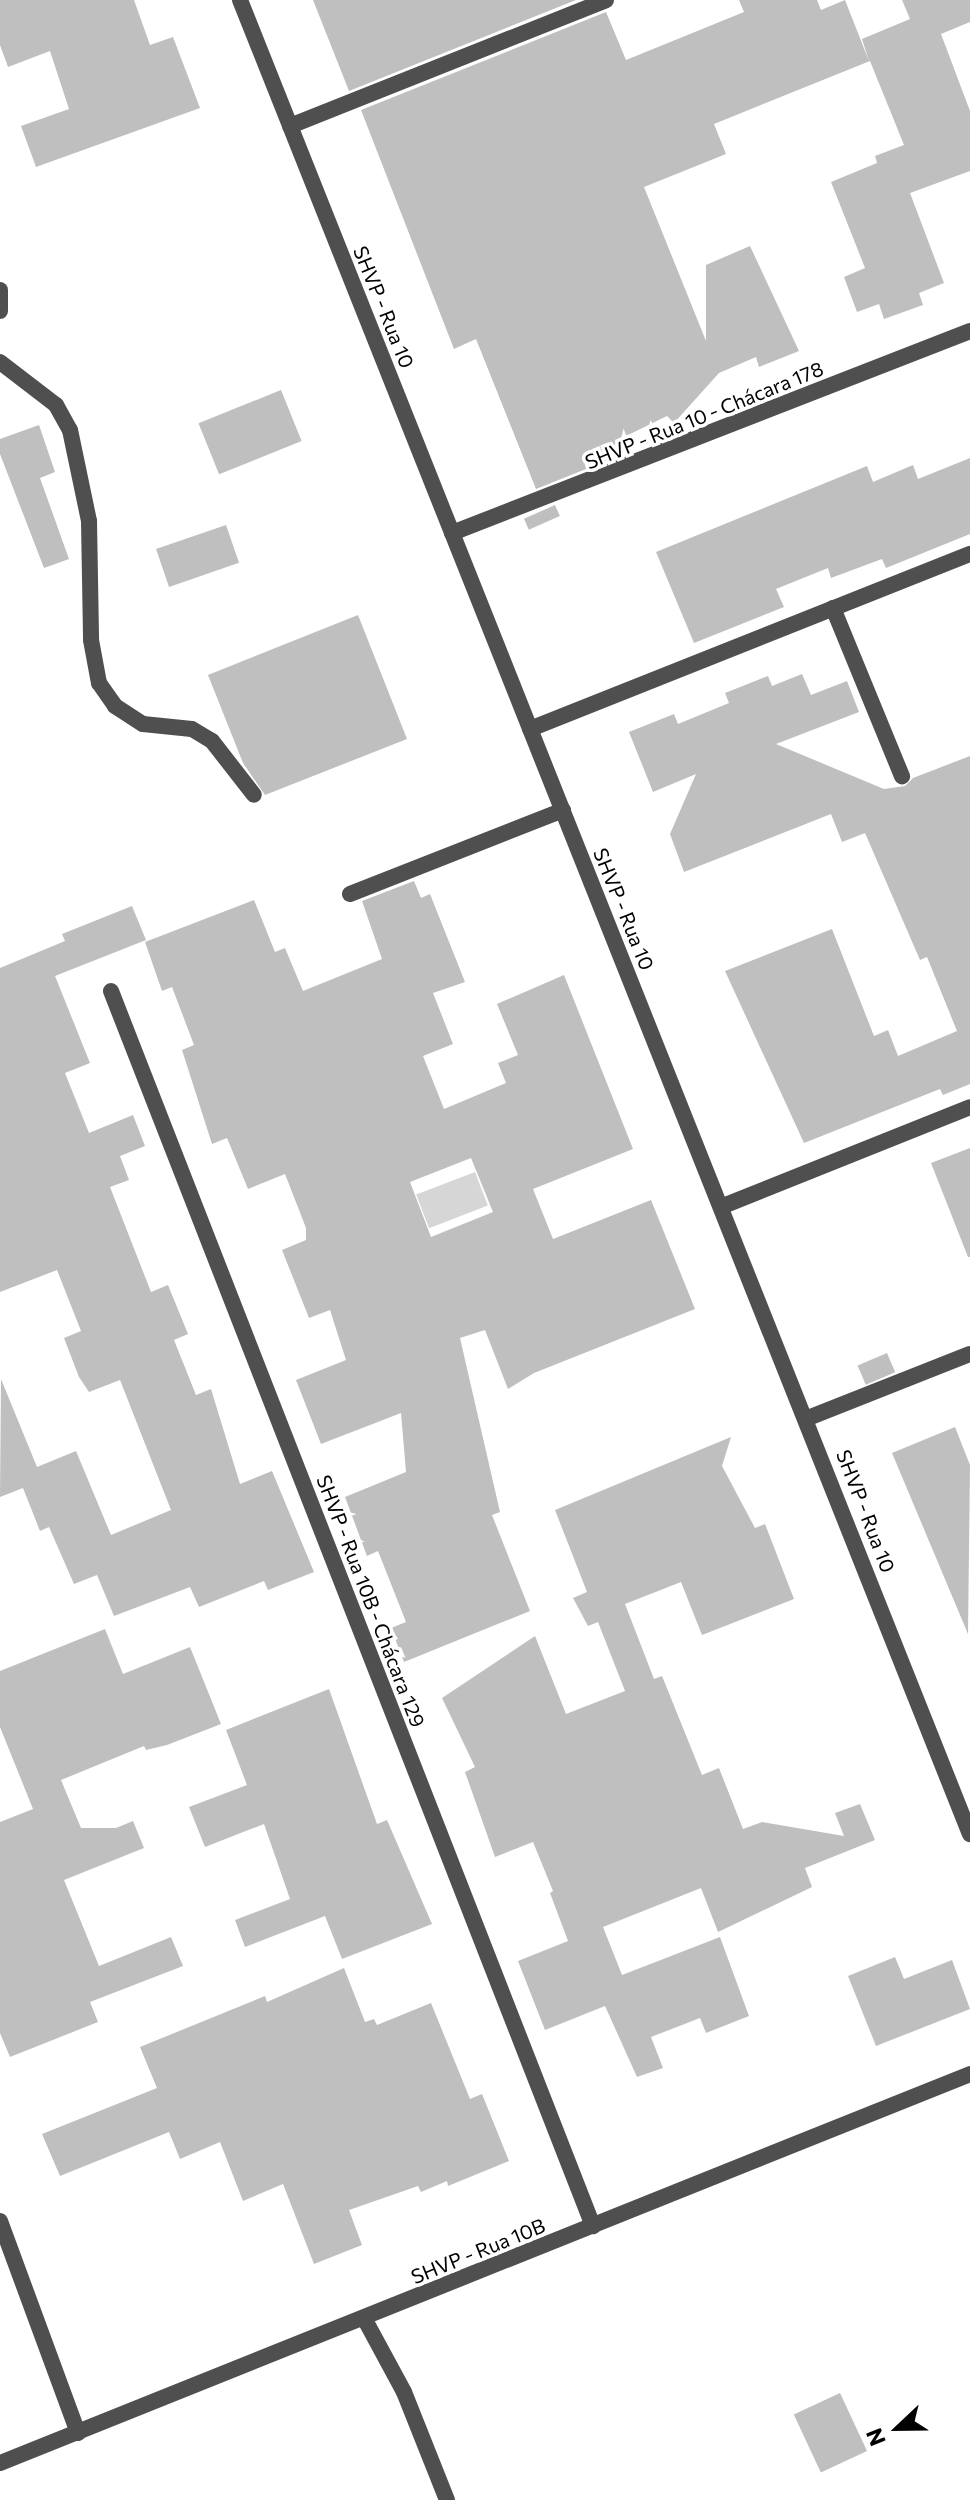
<!DOCTYPE html>
<meta charset="utf-8">
<style>
body{margin:0}
#map{position:relative;width:970px;height:2500px;overflow:hidden;background:#fff;font-family:Commissioner,sans-serif}
div>[style]{position:absolute}
[style*='--x']{left:calc(var(--x)*1px);top:calc(var(--y)*1px);width:calc(var(--w)*1px);rotate:calc(var(--a)*1deg)}
.green>*{inset:0;background:#d6d6d6;transform-origin:0 0}
.building>*{inset:0;background:#bfbfbf;transform-origin:0 0}
.service>*{height:16px;margin:-8px;padding:0 8px;transform-origin:8px;border-radius:8px;background:#4f4f4f}
.minor>*{height:16px;margin:-8px;padding:0 8px;transform-origin:8px;border-radius:8px;background:#4f4f4f}
.tertiary>*{height:16px;margin:-8px;padding:0 8px;transform-origin:8px;border-radius:8px;background:#4f4f4f}
span{translate:-50% -50%;white-space:nowrap;text-align:center;line-height:1.15;-webkit-text-stroke:7px #fff;paint-order:stroke}
.street-label{font-size:20px;color:#000}
.north{position:absolute;left:858px;top:2388px;width:80px;height:80px;-webkit-text-stroke:6px #fff;paint-order:stroke;rotate:248deg;font-size:22px;font-weight:700;line-height:32px;text-align:center;color:#000}
.north::after{content:'';display:block;margin:auto;width:28px;height:36px;background:#000;clip-path:polygon(50% 0,100% 100%,50% 72%,0 100%)}
</style>
<div id="map">
<div class="green">
<div style="left:475px;top:1172px;width:36px;height:63px;rotate:69deg"></div>
</div>
<div class="building">
<div style="clip-path:polygon(0 0,134px 0,150px 45px,173px 37px,200px 108px,36px 167px,21px 126px,69px 109px,50px 51px,8px 67px,0 45px)"></div>
<div style="clip-path:polygon(313px 0,576px 0,349px 91px)"></div>
<div style="clip-path:polygon(739px 0,817px 0,821px 10px,845px 0,869px 61px,862px 39px,910px 19px,902px 0,970px 0,970px 22px,941px 34px,970px 111px,970px 171px,910px 193px,944px 283px,919px 293px,923px 305px,884px 319px,879px 304px,857px 312px,844px 277px,865px 268px,831px 182px,877px 163px,875px 156px,904px 145px,870px 61px,714px 124px,726px 154px,644px 187px,706px 341px,706px 265px,750px 246px,799px 351px,759px 367px,756px 357px,719px 373px,674px 423px,667px 416px,626px 436px,631px 451px,536px 489px,476px 339px,454px 349px,361px 110px,606px 12px,626px 60px,744px 12px)"></div>
<div style="left:281px;top:390px;width:55px;height:89px;rotate:68deg"></div>
<div style="clip-path:polygon(39px 425px,55px 472px,40px 478px,69px 559px,44px 568px,0 454px,0 439px)"></div>
<div style="clip-path:polygon(970px 458px,970px 534px,886px 568px,882px 559px,831px 578px,828px 568px,776px 589px,784px 607px,694px 643px,656px 552px,867px 466px,873px 482px,913px 465px,918px 479px)"></div>
<div style="left:555px;top:505px;width:12px;height:34px;rotate:66deg"></div>
<div style="left:226px;top:525px;width:40px;height:74px;rotate:71deg"></div>
<div style="clip-path:polygon(358px 615px,407px 739px,265px 795px,243px 763px,208px 675px)"></div>
<div style="clip-path:polygon(802px 674px,811px 695px,847px 681px,859px 712px,776px 744px,884px 789px,905px 786px,913px 778px,970px 756px,970px 1084px,943px 1095px,940px 1089px,804px 1143px,725px 971px,832px 929px,874px 1036px,888px 1030px,898px 1056px,957px 1031px,927px 957px,920px 960px,865px 833px,842px 842px,831px 814px,684px 872px,670px 834px,696px 774px,653px 792px,629px 732px,674px 714px,678px 724px,729px 703px,725px 693px,768px 676px,772px 686px)"></div>
<div style="clip-path:polygon(evenodd,414px 881px,421px 898px,430px 894px,465px 982px,433px 993px,453px 1044px,423px 1056px,444px 1109px,506px 1083px,498px 1063px,518px 1055px,497px 1004px,564px 975px,633px 1149px,533px 1189px,553px 1239px,651px 1200px,695px 1309px,534px 1373px,508px 1389px,485px 1330px,460px 1338px,500px 1512px,492px 1515px,530px 1611px,404px 1662px,391px 1628px,406px 1622px,378px 1551px,367px 1556px,345px 1497px,406px 1472px,401px 1413px,321px 1444px,296px 1380px,346px 1360px,330px 1310px,309px 1318px,282px 1250px,306px 1240px,306px 1228px,285px 1174px,248px 1189px,227px 1138px,212px 1144px,182px 1050px,194px 1045px,172px 987px,162px 991px,145px 942px,254px 900px,275px 952px,285px 948px,303px 991px,382px 959px,362px 901px,414px 881px,471px 1158px,493px 1212px,431px 1237px,410px 1182px,471px 1158px)"></div>
<div style="clip-path:polygon(132px 906px,146px 940px,55px 976px,90px 1063px,65px 1073px,89px 1133px,133px 1115px,145px 1146px,120px 1156px,129px 1180px,110px 1187px,151px 1292px,168px 1285px,188px 1334px,174px 1340px,196px 1395px,211px 1389px,240px 1484px,272px 1471px,314px 1572px,268px 1590px,264px 1581px,199px 1607px,190px 1587px,114px 1616px,97px 1575px,74px 1584px,49px 1527px,40px 1531px,23px 1488px,0 1497px,1px 1379px,37px 1467px,76px 1451px,111px 1535px,171px 1510px,120px 1380px,89px 1392px,79px 1377px,64px 1338px,81px 1331px,57px 1270px,0 1292px,0 968px,65px 941px,62px 934px)"></div>
<div style="clip-path:polygon(970px 1148px,970px 1257px,968px 1257px,931px 1163px)"></div>
<div style="left:887px;top:1353px;width:21px;height:32px;rotate:67deg"></div>
<div style="clip-path:polygon(955px 1427px,970px 1465px,968px 1634px,892px 1453px)"></div>
<div style="clip-path:polygon(731px 1437px,722px 1466px,755px 1528px,765px 1524px,794px 1599px,702px 1635px,681px 1582px,625px 1604px,654px 1679px,662px 1676px,702px 1775px,719px 1768px,743px 1829px,762px 1822px,844px 1836px,835px 1813px,860px 1804px,875px 1840px,805px 1868px,812px 1887px,718px 1932px,701px 1888px,603px 1927px,622px 1975px,720px 1937px,749px 2016px,706px 2033px,700px 2018px,651px 2037px,663px 2068px,637px 2077px,605px 2006px,545px 2030px,518px 1961px,568px 1941px,550px 1893px,553px 1891px,533px 1842px,495px 1857px,465px 1772px,475px 1767px,442px 1698px,535px 1636px,566px 1714px,625px 1691px,598px 1622px,588px 1626px,573px 1598px,587px 1592px,555px 1510px)"></div>
<div style="clip-path:polygon(105px 1629px,123px 1674px,190px 1647px,221px 1724px,167px 1745px,146px 1750px,144px 1746px,61px 1780px,81px 1828px,116px 1828px,133px 1821px,144px 1848px,64px 1880px,99px 1966px,171px 1937px,183px 1966px,90px 2002px,98px 2022px,10px 2057px,0 2033px,0 1822px,33px 1809px,0 1727px,0 1671px)"></div>
<div style="clip-path:polygon(329px 1689px,377px 1824px,387px 1820px,432px 1924px,342px 1959px,325px 1916px,245px 1947px,235px 1920px,290px 1899px,264px 1824px,205px 1847px,189px 1807px,247px 1785px,226px 1730px)"></div>
<div style="clip-path:polygon(895px 1957px,904px 1979px,952px 1960px,970px 2009px,876px 2046px,848px 1976px)"></div>
<div style="clip-path:polygon(344px 1968px,365px 2022px,374px 2019px,377px 2025px,431px 2003px,470px 2099px,482px 2094px,509px 2161px,448px 2186px,447px 2181px,421px 2192px,418px 2186px,349px 2210px,362px 2245px,314px 2264px,283px 2184px,243px 2201px,220px 2142px,180px 2159px,169px 2132px,60px 2176px,42px 2134px,157px 2088px,140px 2047px,265px 1996px,267px 2002px)"></div>
<div style="left:840px;top:2393px;width:64px;height:51px;rotate:65deg"></div>
</div>
<div class="service">
<div style="--x:833;--y:608;--w:182;--a:67.7"></div>
<div style="--x:350;--y:894;--w:229;--a:-21.5"></div>
<div style="--x:364;--y:2318;--w:84;--a:61.6"></div>
<div style="--x:404;--y:2392;--w:116;--a:68.3"></div>
</div>
<div class="minor">
<div style="--x:290;--y:126;--w:340;--a:-21.7"></div>
<div style="--x:0;--y:290;--w:21;--a:90"></div>
<div style="--x:0;--y:362;--w:71;--a:37.5"></div>
<div style="--x:56;--y:405;--w:29;--a:61"></div>
<div style="--x:70;--y:430;--w:93;--a:78.2"></div>
<div style="--x:89;--y:521;--w:119;--a:89"></div>
<div style="--x:91;--y:640;--w:44;--a:79.5"></div>
<div style="--x:99;--y:683;--w:28;--a:55"></div>
<div style="--x:115;--y:706;--w:33;--a:33"></div>
<div style="--x:143;--y:724;--w:49;--a:5.8"></div>
<div style="--x:192;--y:729;--w:23;--a:31"></div>
<div style="--x:212;--y:741;--w:68;--a:52.1"></div>
<div style="--x:452;--y:533;--w:556;--a:-21.3"></div>
<div style="--x:530;--y:729;--w:474;--a:-21.7"></div>
<div style="--x:111;--y:991;--w:1326;--a:68.68"></div>
<div style="--x:723;--y:1206;--w:266;--a:-21.8"></div>
<div style="--x:808;--y:1418;--w:174;--a:-21.6"></div>
<div style="--x:0;--y:2221;--w:226;--a:69.8"></div>
</div>
<div class="tertiary">
<div style="--x:240;--y:0;--w:1974;--a:68.3"></div>
<div style="--x:0;--y:2463;--w:1045;--a:-21.85"></div>
</div>
<div class="street-label">
<span style="left:384px;top:307px;rotate:68deg">SHVP - Rua 10</span>
<span style="left:704px;top:415px;rotate:-22deg">SHVP - Rua 10 - Chácara 178</span>
<span style="left:624px;top:909px;rotate:68deg">SHVP - Rua 10</span>
<span style="left:866px;top:1511px;rotate:69deg">SHVP - Rua 10</span>
<span style="left:371px;top:1601px;rotate:69deg">SHVP - Rua 10B - Chácara 129</span>
<span style="left:478px;top:2251px;rotate:-22deg">SHVP - Rua 10B</span>
</div>
<div class="north">N</div>
</div>
